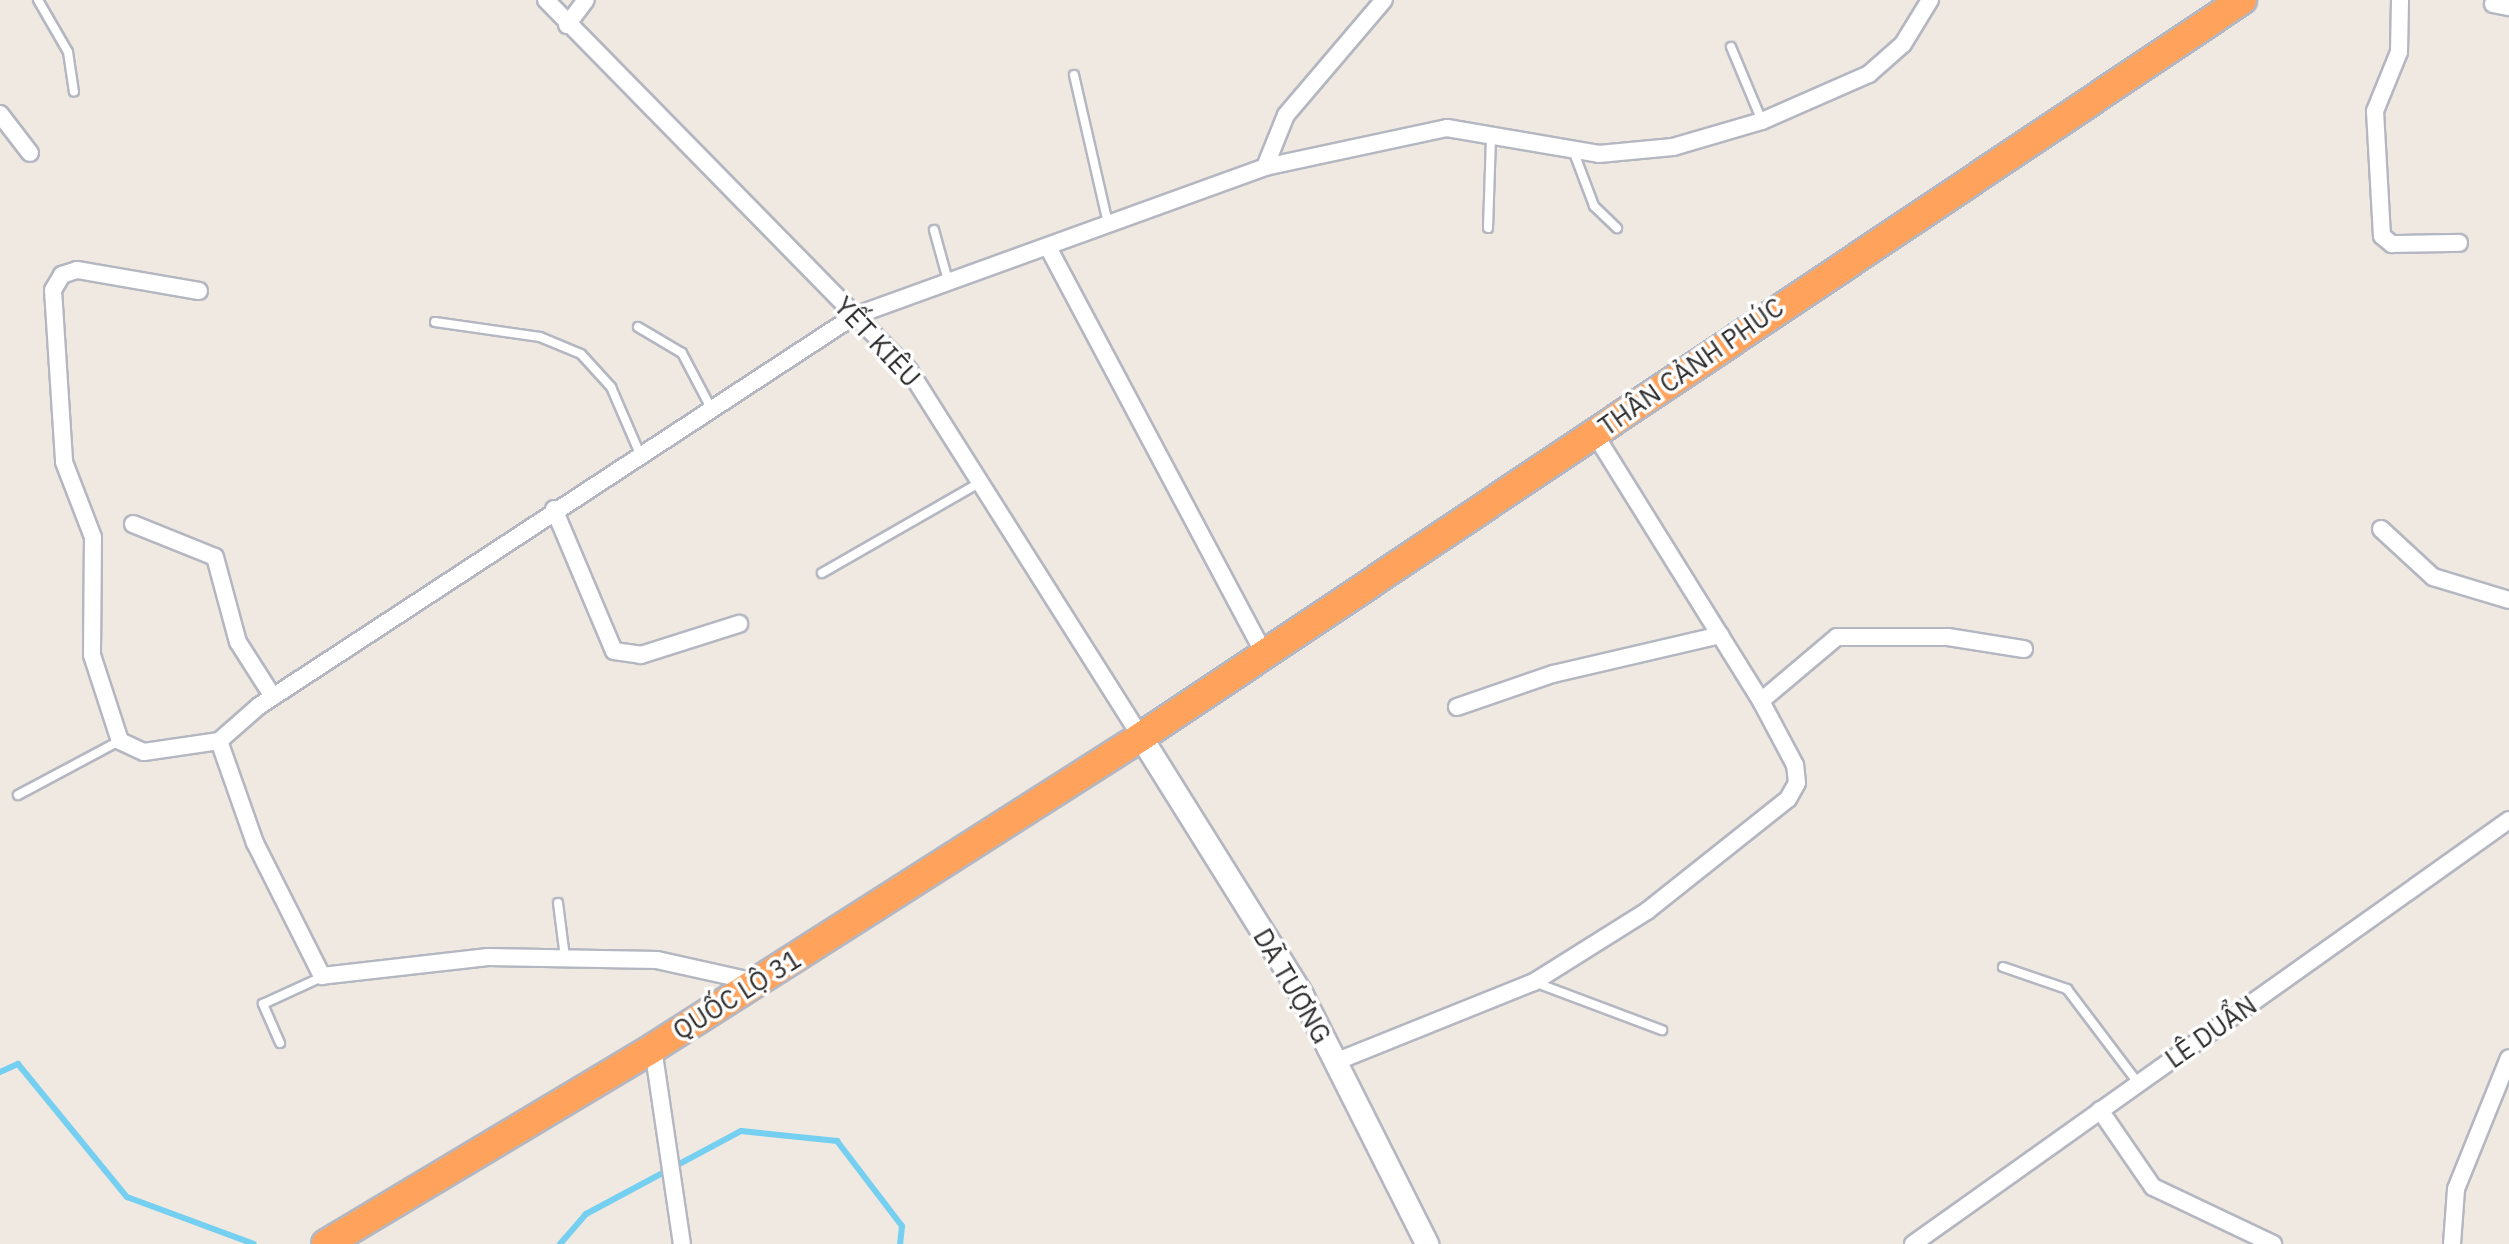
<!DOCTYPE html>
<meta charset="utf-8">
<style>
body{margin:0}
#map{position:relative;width:2509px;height:1244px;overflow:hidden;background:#efe9e1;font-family:"IBM Plex Sans",sans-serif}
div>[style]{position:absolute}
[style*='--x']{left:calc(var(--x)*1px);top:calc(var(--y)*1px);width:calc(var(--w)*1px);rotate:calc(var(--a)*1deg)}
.stream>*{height:6px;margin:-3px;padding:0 3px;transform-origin:3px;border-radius:3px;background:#75cff0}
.roads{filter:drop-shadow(2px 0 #b4b7c1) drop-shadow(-2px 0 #b4b7c1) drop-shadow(0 2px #b4b7c1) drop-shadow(0 -2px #b4b7c1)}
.lane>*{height:8px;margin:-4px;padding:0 4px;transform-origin:4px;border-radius:4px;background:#fff}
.street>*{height:16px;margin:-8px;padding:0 8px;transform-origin:8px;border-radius:8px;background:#fff}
.secondary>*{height:22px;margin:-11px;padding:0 11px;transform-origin:11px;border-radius:11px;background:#fff}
.highway>*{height:28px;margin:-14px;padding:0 14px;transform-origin:14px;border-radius:14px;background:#ffa35c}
span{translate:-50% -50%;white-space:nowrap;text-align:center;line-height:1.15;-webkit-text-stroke:7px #fff;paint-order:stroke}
.street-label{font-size:26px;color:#2e2e2e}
</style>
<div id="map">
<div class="stream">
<div style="--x:0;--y:1072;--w:20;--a:-24"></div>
<div style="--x:18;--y:1064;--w:172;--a:50.7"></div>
<div style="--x:127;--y:1197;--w:135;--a:20.3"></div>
<div style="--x:560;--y:1244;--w:40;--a:-49"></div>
<div style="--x:586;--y:1214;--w:176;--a:-28.2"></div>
<div style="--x:741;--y:1131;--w:97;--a:5.9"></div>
<div style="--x:837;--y:1141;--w:107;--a:52.6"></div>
<div style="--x:902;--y:1226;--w:18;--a:96"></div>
</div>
<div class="roads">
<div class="lane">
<div style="--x:38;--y:0;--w:60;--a:60"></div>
<div style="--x:68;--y:52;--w:40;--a:81.5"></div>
<div style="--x:1731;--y:47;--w:80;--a:67.3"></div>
<div style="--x:1074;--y:75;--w:152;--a:77.1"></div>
<div style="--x:1573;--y:150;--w:60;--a:69.4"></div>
<div style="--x:1594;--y:206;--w:32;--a:44"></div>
<div style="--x:1488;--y:228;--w:92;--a:-88.1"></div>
<div style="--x:934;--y:230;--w:56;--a:74.5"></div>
<div style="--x:435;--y:322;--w:106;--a:8.1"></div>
<div style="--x:540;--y:337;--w:44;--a:22.5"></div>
<div style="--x:581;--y:354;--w:45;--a:47.7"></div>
<div style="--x:611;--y:387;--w:73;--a:66.6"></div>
<div style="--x:638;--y:327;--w:51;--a:30.6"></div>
<div style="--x:682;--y:353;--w:62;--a:62.2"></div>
<div style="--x:822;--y:573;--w:183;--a:-29.8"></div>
<div style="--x:18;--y:795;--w:115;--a:-28.1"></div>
<div style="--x:558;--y:903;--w:55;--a:82.7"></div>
<div style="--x:2003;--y:967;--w:68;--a:19"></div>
<div style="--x:2067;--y:989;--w:118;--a:52.9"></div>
<div style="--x:1534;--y:982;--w:137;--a:20.6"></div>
<div style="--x:280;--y:1043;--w:43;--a:-113.6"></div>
<div style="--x:263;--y:1004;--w:65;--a:-24.6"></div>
</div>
<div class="street">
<div style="--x:546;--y:0;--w:518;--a:45.55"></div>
<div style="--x:909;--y:370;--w:434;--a:57.7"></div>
<div style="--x:2400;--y:0;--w:52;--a:91.1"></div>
<div style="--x:2399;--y:52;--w:64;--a:112.1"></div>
<div style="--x:2375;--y:111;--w:125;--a:86.8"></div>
<div style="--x:2382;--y:236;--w:13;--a:39"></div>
<div style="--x:2392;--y:244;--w:67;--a:-0.9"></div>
<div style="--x:2493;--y:4;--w:16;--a:11"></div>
<div style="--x:567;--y:25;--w:31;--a:-53"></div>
<div style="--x:0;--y:114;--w:49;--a:52.4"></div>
<div style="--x:1265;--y:167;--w:56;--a:-68"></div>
<div style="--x:1286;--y:115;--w:151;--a:-49.6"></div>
<div style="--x:1049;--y:249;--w:459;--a:62"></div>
<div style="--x:199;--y:291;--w:124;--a:-170.2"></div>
<div style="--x:77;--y:270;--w:16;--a:162"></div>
<div style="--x:62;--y:275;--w:17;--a:121"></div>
<div style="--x:53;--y:290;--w:172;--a:86.3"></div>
<div style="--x:64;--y:462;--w:80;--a:68.9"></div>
<div style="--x:93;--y:537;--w:118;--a:90.5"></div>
<div style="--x:92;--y:655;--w:90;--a:72"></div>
<div style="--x:120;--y:741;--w:26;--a:25"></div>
<div style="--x:144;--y:752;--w:76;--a:-8.3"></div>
<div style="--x:554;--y:509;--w:154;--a:67.1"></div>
<div style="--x:614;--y:651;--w:27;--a:8"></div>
<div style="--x:641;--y:655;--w:103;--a:-17.6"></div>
<div style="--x:133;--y:524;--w:88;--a:21.9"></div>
<div style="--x:215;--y:557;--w:88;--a:74.9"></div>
<div style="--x:238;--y:642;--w:65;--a:57.5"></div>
<div style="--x:2381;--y:529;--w:71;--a:42.7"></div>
<div style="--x:2433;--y:577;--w:79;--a:16.8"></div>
<div style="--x:1761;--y:701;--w:99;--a:-40.1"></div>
<div style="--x:1837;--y:637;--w:111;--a:0"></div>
<div style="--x:1948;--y:637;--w:77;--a:9"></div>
<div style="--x:1457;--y:707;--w:102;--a:-19"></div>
<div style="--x:1553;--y:674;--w:172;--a:-13.1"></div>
<div style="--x:756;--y:982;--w:101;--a:-167.5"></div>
<div style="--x:657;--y:960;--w:169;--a:-179"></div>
<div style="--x:488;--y:957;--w:167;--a:173.5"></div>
<div style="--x:322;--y:976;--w:149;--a:-116.7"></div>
<div style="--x:255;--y:843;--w:108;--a:-109.4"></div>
<div style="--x:219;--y:741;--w:53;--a:-41.2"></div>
<div style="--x:259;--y:706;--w:711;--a:-33.24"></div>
<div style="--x:854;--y:316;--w:437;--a:-19.9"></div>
<div style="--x:1265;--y:167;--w:186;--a:-12.1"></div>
<div style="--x:1447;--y:128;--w:154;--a:9.7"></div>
<div style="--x:1599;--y:154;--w:74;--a:-5.4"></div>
<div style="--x:1673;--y:147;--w:93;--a:-16.3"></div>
<div style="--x:1762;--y:121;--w:117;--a:-23.7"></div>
<div style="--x:1869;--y:74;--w:45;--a:-41.4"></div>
<div style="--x:1903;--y:44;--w:52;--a:-58.5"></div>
<div style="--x:653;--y:1048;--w:198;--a:81.6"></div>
<div style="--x:1335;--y:1062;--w:214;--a:-21.9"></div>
<div style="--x:1534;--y:982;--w:133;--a:-32.1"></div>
<div style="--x:1647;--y:911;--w:180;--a:-38.5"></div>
<div style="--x:1788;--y:799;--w:18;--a:-61"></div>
<div style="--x:1797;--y:783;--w:18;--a:-96"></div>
<div style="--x:1795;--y:765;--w:72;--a:-118"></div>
<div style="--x:1761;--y:701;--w:314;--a:-121.9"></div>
<div style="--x:2100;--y:1110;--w:93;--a:55.5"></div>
<div style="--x:2153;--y:1187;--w:133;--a:25.4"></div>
<div style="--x:1913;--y:1244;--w:731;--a:-35.43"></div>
<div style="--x:2452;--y:1244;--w:55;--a:-85.8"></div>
<div style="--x:2456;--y:1189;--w:141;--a:-68"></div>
</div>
<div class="secondary">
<div style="--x:1141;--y:737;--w:304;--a:58"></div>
<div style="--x:1302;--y:995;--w:279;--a:63.3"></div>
</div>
<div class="highway">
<div style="--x:326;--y:1244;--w:381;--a:-30.9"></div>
<div style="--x:653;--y:1048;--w:579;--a:-32.51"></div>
<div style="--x:1141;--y:737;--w:1325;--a:-33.8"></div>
</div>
</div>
<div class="street-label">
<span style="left:877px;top:342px;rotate:47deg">YẾT KIÊU</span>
<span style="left:1691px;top:367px;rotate:-35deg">THÂN CẢNH PHÚC</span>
<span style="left:1292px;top:986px;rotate:60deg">DÃ TƯỢNG</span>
<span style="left:737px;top:995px;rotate:-32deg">QUỐC LỘ 31</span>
<span style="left:2211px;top:1032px;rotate:-35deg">LÊ DUẨN</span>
</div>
</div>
